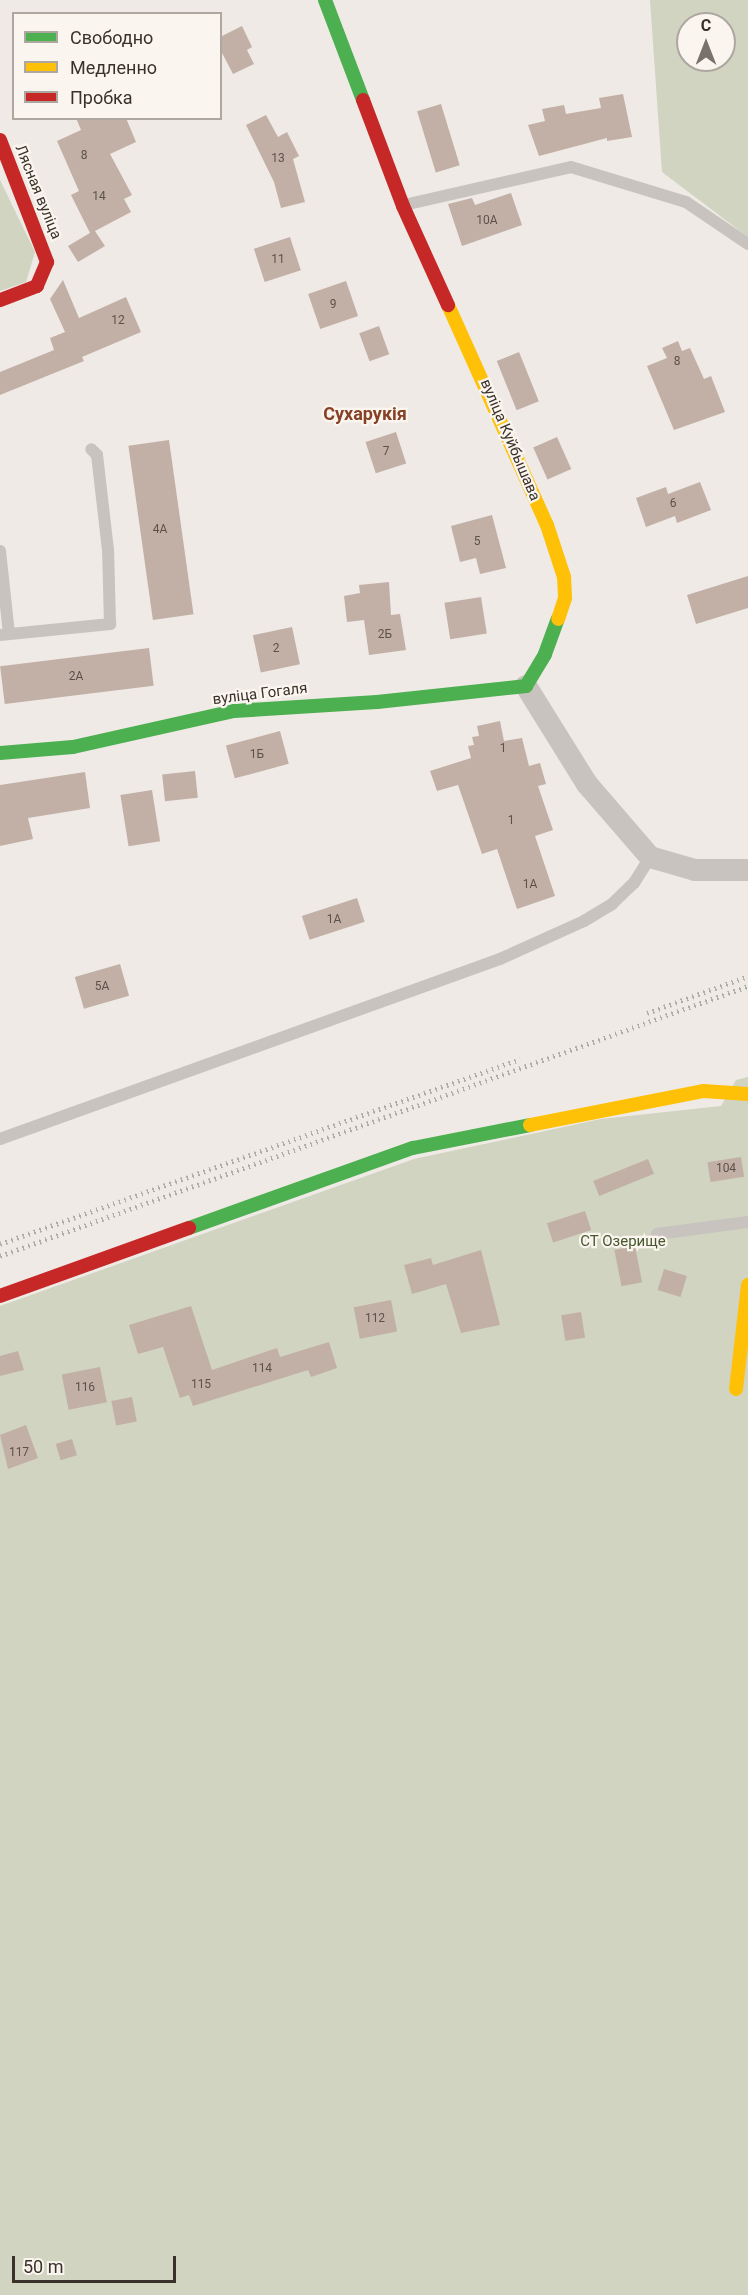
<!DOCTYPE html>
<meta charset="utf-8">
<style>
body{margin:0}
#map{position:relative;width:748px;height:2295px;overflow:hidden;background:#efeae5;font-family:Roboto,sans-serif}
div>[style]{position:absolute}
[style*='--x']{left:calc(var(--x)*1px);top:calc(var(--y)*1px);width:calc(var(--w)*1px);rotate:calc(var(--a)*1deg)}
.green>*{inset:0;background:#d0d4c0}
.building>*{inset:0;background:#c2b0a7;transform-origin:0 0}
.lane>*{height:12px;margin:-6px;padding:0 6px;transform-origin:6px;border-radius:6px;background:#c8c3be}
.street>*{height:22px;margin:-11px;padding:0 11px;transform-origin:11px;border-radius:11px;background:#c8c3be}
.fast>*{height:14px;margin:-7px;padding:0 7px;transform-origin:7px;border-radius:7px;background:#4caf50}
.slow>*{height:14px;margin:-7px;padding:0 7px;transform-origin:7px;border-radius:7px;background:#ffc107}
.jam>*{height:14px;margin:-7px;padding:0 7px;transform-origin:7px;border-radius:7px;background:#c62828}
.rail>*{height:4.5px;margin-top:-2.25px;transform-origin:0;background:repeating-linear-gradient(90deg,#b0aca8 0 1.5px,transparent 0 6px)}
span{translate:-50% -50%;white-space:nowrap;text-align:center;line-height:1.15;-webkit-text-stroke:4.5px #faf5ee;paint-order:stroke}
.number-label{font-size:12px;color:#5c514a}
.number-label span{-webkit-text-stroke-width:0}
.street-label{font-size:15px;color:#3a312b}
.park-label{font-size:15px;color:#475830}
.quarter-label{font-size:18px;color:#874126;font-weight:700}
.legend{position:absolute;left:12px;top:12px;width:210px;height:108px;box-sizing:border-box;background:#faf5ee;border:2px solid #ada7a0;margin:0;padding:8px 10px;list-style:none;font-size:18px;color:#3a312b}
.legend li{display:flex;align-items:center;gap:12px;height:30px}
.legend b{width:30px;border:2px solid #ada7a0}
.north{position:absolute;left:676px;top:12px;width:60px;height:60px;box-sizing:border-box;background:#faf5ee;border:2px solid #ada7a0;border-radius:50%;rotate:0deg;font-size:16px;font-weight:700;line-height:24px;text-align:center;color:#3a312b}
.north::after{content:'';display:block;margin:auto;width:21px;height:27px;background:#79726c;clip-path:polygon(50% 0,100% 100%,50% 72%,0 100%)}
.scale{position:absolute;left:12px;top:2256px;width:164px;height:27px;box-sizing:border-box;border:3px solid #3a312b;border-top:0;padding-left:8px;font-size:18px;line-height:21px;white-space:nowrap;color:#3a312b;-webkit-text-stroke:4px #faf5ee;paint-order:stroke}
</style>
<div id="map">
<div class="green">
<div style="clip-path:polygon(evenodd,650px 0,748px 0,748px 237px,662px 172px,650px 0,688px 24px,724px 24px,724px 60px,688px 60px,688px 24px)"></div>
<div style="clip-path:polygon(0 180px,35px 252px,26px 282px,0 291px)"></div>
<div style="clip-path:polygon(748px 1077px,748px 2295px,0 2295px,0 1306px,414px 1159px,601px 1119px,721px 1106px,736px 1080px)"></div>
</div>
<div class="building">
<div style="clip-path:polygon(242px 26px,252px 47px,247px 50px,254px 64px,233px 74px,220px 49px,220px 37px)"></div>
<div style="clip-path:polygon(623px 94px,632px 137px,607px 141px,607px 138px,539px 156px,528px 125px,545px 121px,542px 109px,564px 105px,566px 114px,601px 108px,599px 98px)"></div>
<div style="left:441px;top:104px;width:64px;height:25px;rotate:73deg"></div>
<div style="clip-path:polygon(266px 115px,278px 137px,287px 132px,299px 156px,293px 159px,305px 202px,281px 208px,274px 182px,246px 125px)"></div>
<div style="clip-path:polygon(76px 118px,126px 118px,136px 142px,110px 154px,132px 195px,124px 199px,131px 212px,95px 231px,105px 246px,78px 262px,68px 246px,90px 233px,71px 195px,79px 191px,57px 141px,81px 130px)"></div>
<div style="clip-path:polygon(511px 193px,522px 225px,462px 246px,448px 204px,472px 198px,475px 205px)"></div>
<div style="left:290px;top:237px;width:35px;height:38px;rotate:72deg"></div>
<div style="clip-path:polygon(63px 280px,79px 318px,126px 297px,141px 332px,82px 357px,84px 361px,0 395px,0 372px,54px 350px,50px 338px,65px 332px,50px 299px)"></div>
<div style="left:346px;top:281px;width:37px;height:40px;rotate:71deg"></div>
<div style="left:379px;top:326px;width:30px;height:21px;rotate:70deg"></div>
<div style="clip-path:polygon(678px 341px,682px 351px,690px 348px,704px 379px,711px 376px,725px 412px,674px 430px,647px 366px,667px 358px,662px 348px)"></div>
<div style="left:519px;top:352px;width:53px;height:24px;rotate:68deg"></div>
<div style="left:396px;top:432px;width:33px;height:32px;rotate:72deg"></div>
<div style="left:557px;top:437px;width:35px;height:26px;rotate:66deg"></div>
<div style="left:169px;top:440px;width:176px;height:41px;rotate:82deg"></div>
<div style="clip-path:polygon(700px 482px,711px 510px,677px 523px,675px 516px,646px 527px,636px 498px,666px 487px,668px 494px)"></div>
<div style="clip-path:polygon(492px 515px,506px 568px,480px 574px,476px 558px,460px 562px,451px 526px)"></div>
<div style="clip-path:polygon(748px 576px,748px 608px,696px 624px,687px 595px)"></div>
<div style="clip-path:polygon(389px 582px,391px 615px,400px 614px,406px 650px,369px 655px,364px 620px,347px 622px,344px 596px,360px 593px,359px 585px)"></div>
<div style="left:481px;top:597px;width:37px;height:37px;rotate:81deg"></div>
<div style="left:292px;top:627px;width:38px;height:40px;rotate:78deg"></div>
<div style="left:149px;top:648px;width:38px;height:150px;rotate:83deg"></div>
<div style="clip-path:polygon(500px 721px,504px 741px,522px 738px,529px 766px,540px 763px,546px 784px,538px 786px,553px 830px,535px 836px,555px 896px,517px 909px,497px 849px,482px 854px,458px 785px,437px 791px,430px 771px,471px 758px,468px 746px,474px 745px,472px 737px,479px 736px,477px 726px)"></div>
<div style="left:280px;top:731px;width:34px;height:56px;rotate:75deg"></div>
<div style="left:195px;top:771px;width:27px;height:33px;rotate:84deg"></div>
<div style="clip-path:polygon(85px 772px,90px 808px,28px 818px,33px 839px,0 846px,0 785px)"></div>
<div style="left:152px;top:790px;width:52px;height:32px;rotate:81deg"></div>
<div style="left:357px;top:898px;width:25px;height:58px;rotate:72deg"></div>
<div style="left:120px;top:964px;width:33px;height:47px;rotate:74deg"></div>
<div style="left:741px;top:1157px;width:20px;height:34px;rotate:81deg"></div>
<div style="left:648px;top:1159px;width:16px;height:59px;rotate:68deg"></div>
<div style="left:585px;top:1211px;width:20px;height:40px;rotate:72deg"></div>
<div style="left:635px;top:1246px;width:37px;height:21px;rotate:79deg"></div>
<div style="clip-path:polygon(481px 1250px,500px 1325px,461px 1333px,446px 1284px,412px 1294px,404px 1265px,431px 1258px,433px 1265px)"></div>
<div style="left:664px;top:1269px;width:24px;height:22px;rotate:17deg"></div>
<div style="left:391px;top:1300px;width:32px;height:38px;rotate:79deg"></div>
<div style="clip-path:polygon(191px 1306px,212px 1370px,277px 1348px,280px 1357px,329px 1342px,337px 1368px,311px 1377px,308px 1370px,193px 1406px,189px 1395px,180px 1398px,163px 1347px,138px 1354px,129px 1325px)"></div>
<div style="left:581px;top:1312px;width:26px;height:20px;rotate:81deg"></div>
<div style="clip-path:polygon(18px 1351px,24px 1370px,0 1376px,0 1356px)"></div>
<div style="left:100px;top:1367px;width:36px;height:39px;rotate:79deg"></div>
<div style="left:132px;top:1397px;width:25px;height:21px;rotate:79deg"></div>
<div style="clip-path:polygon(26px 1425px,38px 1458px,8px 1469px,0 1435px)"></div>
<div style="left:72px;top:1439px;width:17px;height:17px;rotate:73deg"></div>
</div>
<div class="lane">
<div style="--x:404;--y:205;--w:171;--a:-12.8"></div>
<div style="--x:571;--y:167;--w:120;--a:16.9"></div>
<div style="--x:686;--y:202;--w:75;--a:34.1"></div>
<div style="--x:0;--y:551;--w:83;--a:83.8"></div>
<div style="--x:0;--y:635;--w:111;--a:-5.7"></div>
<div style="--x:110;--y:624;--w:74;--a:-91.5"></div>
<div style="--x:108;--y:550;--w:96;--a:-96.6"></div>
<div style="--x:97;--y:455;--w:8;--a:-135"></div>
<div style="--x:0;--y:1139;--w:531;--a:-19.8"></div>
<div style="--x:500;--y:959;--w:92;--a:-24.3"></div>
<div style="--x:584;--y:921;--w:33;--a:-31"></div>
<div style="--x:612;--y:904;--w:30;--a:-44"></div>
<div style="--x:634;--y:883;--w:31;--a:-58"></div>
<div style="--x:657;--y:1234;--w:92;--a:-7.5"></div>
</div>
<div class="street">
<div style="--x:526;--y:686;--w:115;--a:58.1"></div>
<div style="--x:587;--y:784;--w:96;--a:49.2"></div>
<div style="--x:650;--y:857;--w:47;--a:16.1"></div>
<div style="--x:695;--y:870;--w:53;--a:0"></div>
</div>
<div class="fast">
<div style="--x:325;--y:0;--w:107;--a:69.2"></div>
<div style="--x:0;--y:753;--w:73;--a:-4.7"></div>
<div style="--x:73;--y:747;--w:165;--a:-12.6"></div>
<div style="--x:234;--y:711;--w:143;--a:-3.6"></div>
<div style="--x:377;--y:702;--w:150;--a:-6.1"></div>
<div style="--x:526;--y:686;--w:37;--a:-59"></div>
<div style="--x:545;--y:654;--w:37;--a:-70"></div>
<div style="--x:189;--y:1228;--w:238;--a:-19.7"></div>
<div style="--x:413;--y:1148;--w:119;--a:-11.1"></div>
</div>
<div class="slow">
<div style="--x:448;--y:305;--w:241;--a:65.8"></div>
<div style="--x:547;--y:525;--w:55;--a:71.9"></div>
<div style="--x:564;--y:577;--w:21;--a:87"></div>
<div style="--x:565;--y:598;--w:22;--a:108"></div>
<div style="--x:530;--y:1125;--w:176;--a:-11.1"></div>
<div style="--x:703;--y:1091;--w:45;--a:3.8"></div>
<div style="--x:736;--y:1389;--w:105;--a:-83.4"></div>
</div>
<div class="jam">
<div style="--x:363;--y:100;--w:113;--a:69.3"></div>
<div style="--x:403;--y:206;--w:109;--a:65.6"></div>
<div style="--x:0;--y:140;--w:131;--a:68.9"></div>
<div style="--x:47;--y:262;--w:26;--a:113"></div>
<div style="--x:37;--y:286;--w:40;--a:159"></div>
<div style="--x:0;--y:1296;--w:201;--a:-19.8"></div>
</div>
<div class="rail">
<div style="--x:647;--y:1013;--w:108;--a:-20.1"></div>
<div style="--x:0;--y:1244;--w:552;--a:-19.58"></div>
<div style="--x:0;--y:1256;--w:795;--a:-19.85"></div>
</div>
<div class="number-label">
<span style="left:84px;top:156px">8</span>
<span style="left:278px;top:159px">13</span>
<span style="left:99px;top:197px">14</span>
<span style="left:487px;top:221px">10А</span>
<span style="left:278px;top:260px">11</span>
<span style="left:333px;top:305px">9</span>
<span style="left:118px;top:321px">12</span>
<span style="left:677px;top:362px">8</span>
<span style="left:386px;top:452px">7</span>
<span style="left:673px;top:504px">6</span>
<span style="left:160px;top:530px">4А</span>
<span style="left:477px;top:542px">5</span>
<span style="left:385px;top:635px">2Б</span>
<span style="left:276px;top:649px">2</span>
<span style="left:76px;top:677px">2А</span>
<span style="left:503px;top:749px">1</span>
<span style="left:257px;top:755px">1Б</span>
<span style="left:511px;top:821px">1</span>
<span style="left:530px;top:885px">1А</span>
<span style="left:334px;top:920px">1А</span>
<span style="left:102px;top:987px">5А</span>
<span style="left:726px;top:1169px">104</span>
<span style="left:375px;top:1319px">112</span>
<span style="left:262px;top:1369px">114</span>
<span style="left:201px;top:1385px">115</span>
<span style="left:85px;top:1388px">116</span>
<span style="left:19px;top:1453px">117</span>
</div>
<div class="street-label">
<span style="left:38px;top:192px;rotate:68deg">Лясная вуліца</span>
<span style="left:510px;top:440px;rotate:67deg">вуліца Куйбышава</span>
<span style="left:260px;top:694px;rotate:-7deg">вуліца Гогаля</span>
</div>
<div class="park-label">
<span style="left:623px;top:1242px">СТ Озерище</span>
</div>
<div class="quarter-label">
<span style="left:365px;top:414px">Сухарукія</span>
</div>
<ul class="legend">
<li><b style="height:8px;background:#4caf50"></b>Свободно</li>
<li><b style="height:8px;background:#ffc107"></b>Медленно</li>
<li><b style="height:8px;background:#c62828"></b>Пробка</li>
</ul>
<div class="north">С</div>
<div class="scale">50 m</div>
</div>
